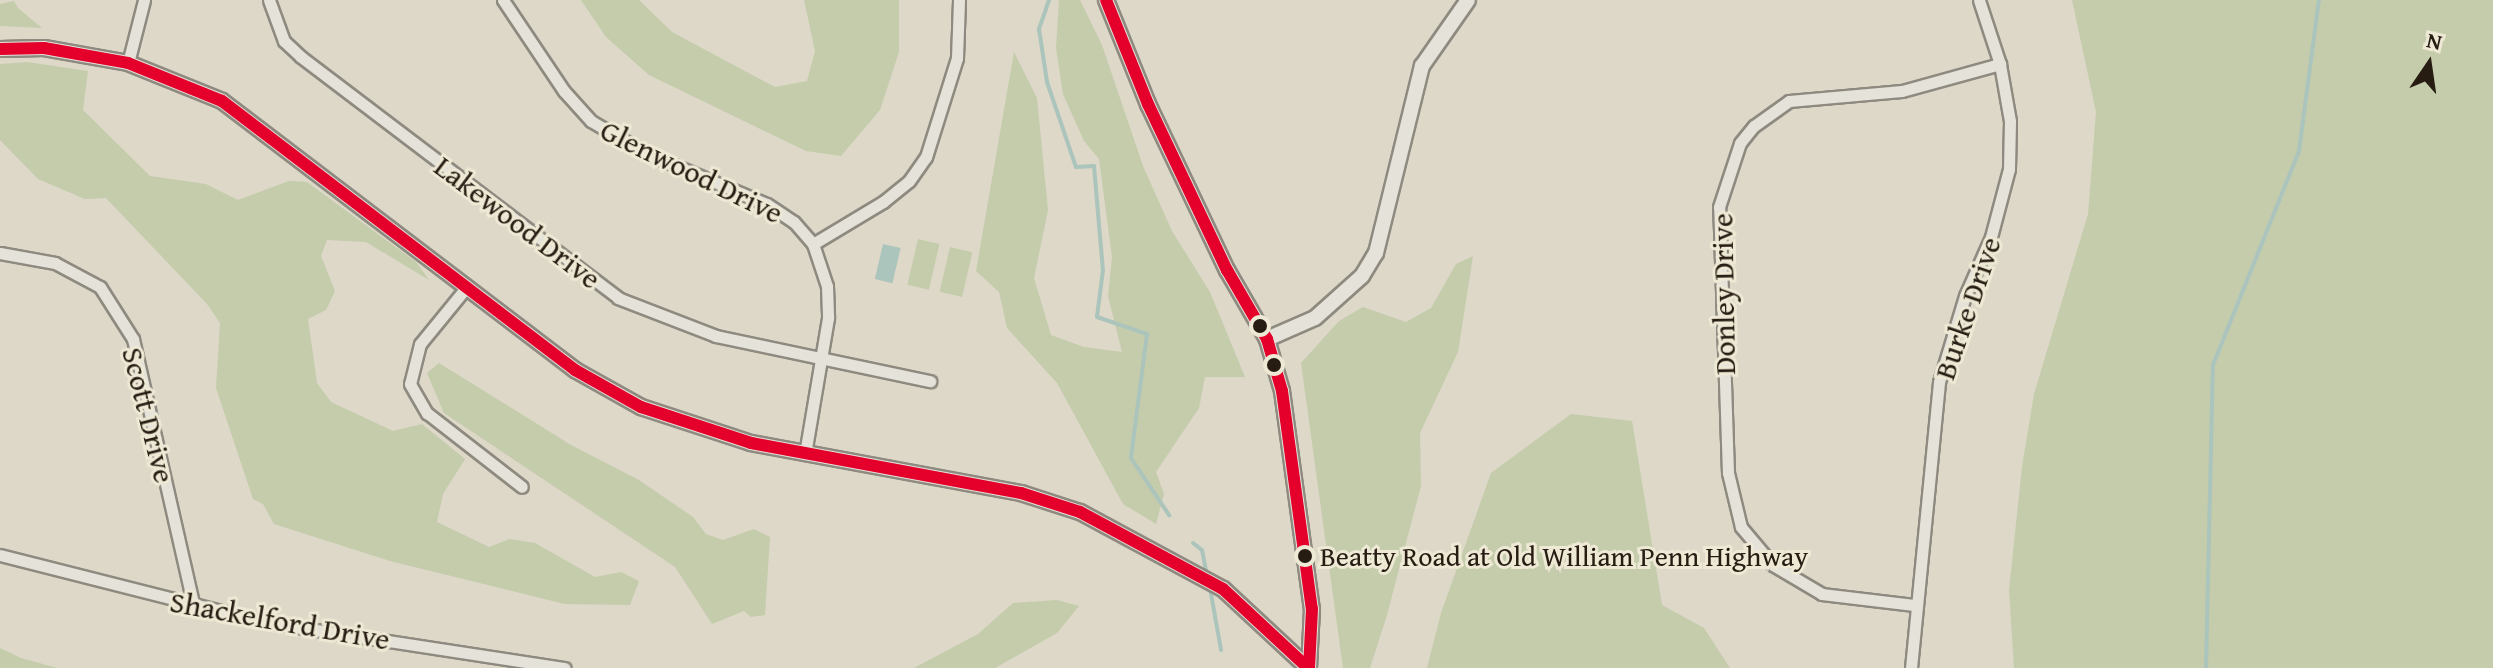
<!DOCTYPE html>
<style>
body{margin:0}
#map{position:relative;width:2493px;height:668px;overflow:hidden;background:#ddd8c7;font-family:"Gentium Book Plus",serif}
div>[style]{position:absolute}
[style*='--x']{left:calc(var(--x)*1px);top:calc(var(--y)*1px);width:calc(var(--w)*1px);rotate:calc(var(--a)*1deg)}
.green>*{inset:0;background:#c4ccac;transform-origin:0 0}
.water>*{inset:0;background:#abc4bc;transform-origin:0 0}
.stream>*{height:4px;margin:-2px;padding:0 2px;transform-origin:2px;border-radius:2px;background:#abc4bc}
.roads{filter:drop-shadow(2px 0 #8e8a80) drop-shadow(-2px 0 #8e8a80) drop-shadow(0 2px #8e8a80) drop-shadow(0 -2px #8e8a80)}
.street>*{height:11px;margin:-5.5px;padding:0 5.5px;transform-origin:5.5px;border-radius:5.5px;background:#e5e2da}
.secondary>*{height:14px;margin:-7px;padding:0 7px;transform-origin:7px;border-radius:7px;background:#e5e2da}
.bus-1>*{height:12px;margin:-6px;padding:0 6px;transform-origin:6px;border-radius:6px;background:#e4002b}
.dots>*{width:22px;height:22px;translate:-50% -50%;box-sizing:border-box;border:4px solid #eee9d5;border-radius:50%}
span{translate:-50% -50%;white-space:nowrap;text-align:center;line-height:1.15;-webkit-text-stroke:6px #eee9d5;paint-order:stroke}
.bus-label{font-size:28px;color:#261c12}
.left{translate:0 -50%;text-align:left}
.street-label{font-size:30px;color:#261c12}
.north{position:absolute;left:2389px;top:24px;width:80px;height:80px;-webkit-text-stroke:6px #eee9d5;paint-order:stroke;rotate:13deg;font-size:22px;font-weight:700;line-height:32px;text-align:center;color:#261c12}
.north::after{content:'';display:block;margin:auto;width:28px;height:36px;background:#261c12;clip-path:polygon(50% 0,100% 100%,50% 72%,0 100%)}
</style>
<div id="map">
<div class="green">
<div style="clip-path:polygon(581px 0,639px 0,672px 32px,775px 87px,807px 81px,815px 51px,804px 0,899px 0,899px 52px,880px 110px,841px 156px,806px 151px,649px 75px,606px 37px)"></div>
<div style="clip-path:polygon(1059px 0,1080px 0,1102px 45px,1143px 166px,1172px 231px,1210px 292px,1245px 377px,1205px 377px,1199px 408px,1156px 472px,1164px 494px,1156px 524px,1123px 504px,1057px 383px,1007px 328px,999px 292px,976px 271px,1014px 52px,1037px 98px,1048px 210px,1034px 278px,1051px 335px,1084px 347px,1122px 352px,1108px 296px,1112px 257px,1099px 159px,1084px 141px,1063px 94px,1056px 48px)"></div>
<div style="clip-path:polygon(2072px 0,2493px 0,2493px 668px,2014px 668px,2009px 590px,2022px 467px,2034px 394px,2088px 214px,2096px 112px)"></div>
<div style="clip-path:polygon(14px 1px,18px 8px,42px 28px,0 26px,0 4px)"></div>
<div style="clip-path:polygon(27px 62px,88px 71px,83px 110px,150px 176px,206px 184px,238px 200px,289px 181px,307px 182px,416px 262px,429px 280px,366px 242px,327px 240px,321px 256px,335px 291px,326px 310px,308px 319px,317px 383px,331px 402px,393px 431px,422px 424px,465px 459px,443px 494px,437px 522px,489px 547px,510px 539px,535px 543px,595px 577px,621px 572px,639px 581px,630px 605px,565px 604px,390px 561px,274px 524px,263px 504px,253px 499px,216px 388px,220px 323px,207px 304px,106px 198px,85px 199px,38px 179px,0 140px,0 64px)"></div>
<div style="left:918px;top:239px;width:22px;height:47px;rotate:13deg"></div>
<div style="left:950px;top:247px;width:23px;height:46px;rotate:13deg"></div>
<div style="clip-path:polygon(1473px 256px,1458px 352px,1420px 433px,1421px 486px,1387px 615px,1370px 668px,1343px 668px,1301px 363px,1339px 321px,1363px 307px,1406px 322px,1431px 308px,1456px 264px)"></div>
<div style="clip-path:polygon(439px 363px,571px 445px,639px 480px,693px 517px,706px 534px,723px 540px,754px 529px,770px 537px,765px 615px,751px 617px,744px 611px,712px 624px,675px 567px,444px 413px,427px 373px)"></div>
<div style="clip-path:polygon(1571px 414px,1632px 421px,1662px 605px,1704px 628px,1730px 668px,1427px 668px,1441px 613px,1491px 473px)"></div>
<div style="clip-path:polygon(1057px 600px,1079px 606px,1057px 633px,995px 668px,914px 668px,978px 634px,1013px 603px)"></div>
<div style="clip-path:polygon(0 648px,21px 658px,57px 668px,0 668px)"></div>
</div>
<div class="water">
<div style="left:883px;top:244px;width:18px;height:36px;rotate:13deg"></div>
</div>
<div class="stream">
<div style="--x:1049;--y:0;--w:31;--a:109"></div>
<div style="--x:1039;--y:29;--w:54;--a:81.4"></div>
<div style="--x:1047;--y:82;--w:90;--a:71.2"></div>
<div style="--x:1076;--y:167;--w:18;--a:-3"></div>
<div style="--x:1094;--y:166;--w:104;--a:85.1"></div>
<div style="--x:1103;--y:270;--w:47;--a:97.3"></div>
<div style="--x:1097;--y:317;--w:53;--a:18.8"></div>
<div style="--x:1147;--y:334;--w:125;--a:97.4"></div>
<div style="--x:1131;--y:458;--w:69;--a:56.3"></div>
<div style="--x:1193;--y:543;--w:11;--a:38"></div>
<div style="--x:1202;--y:550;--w:26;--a:79"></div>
<div style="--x:1210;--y:588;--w:63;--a:79.9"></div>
<div style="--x:2206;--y:668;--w:303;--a:-88.7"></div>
<div style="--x:2213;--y:365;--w:231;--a:-68.1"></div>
<div style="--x:2299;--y:151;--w:152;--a:-82.5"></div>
</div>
<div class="roads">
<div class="street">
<div style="--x:269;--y:0;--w:44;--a:69.9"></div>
<div style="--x:284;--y:41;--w:23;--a:43"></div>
<div style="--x:301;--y:57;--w:398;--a:37.2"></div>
<div style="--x:618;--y:298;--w:105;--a:21.2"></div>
<div style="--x:716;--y:336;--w:219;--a:11.9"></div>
<div style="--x:503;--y:0;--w:110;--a:56.2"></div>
<div style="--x:564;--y:91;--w:40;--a:48"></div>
<div style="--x:591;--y:121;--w:64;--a:30.2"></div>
<div style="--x:646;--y:153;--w:131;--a:22.9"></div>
<div style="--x:767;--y:204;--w:32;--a:34"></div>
<div style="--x:794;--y:222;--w:29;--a:49"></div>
<div style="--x:813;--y:244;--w:44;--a:71.6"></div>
<div style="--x:827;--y:286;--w:32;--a:88"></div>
<div style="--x:828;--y:318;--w:138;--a:99.6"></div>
<div style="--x:128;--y:63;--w:65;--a:-75.7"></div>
<div style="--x:813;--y:244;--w:82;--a:-31"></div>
<div style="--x:883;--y:202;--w:33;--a:-39"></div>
<div style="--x:909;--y:181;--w:29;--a:-55"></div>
<div style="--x:926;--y:157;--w:104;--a:-72.6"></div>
<div style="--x:957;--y:58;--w:58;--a:-88"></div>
<div style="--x:0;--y:253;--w:56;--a:10.3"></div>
<div style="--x:55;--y:263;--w:51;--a:28.1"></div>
<div style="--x:100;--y:287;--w:62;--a:57.6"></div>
<div style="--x:133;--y:339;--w:275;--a:77.2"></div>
<div style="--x:465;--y:289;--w:71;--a:129.3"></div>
<div style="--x:420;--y:344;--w:41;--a:104"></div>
<div style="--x:410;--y:384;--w:34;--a:60"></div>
<div style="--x:427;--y:413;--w:120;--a:37.9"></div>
<div style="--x:0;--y:555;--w:272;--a:14.2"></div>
<div style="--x:264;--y:622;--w:304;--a:8.7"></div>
<div style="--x:1914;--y:605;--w:93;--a:-173.2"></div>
<div style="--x:1822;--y:594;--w:57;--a:-149.4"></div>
<div style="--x:1773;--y:565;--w:50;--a:-130.1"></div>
<div style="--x:1741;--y:527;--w:56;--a:-103.5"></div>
<div style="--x:1728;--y:473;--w:266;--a:-91.9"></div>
<div style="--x:1719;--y:207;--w:67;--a:-71.8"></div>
<div style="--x:1740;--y:143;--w:22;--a:-51"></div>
<div style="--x:1754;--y:126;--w:43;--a:-35.5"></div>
<div style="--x:1789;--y:101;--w:113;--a:-5.1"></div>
<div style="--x:1902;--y:91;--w:102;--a:-15.4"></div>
<div style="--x:1911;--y:668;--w:287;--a:-84.4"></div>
<div style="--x:1939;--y:382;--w:90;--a:-73.2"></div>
<div style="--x:1965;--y:296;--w:64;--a:-66.2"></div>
<div style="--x:1991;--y:237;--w:70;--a:-75.2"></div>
<div style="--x:2009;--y:169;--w:48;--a:-88.8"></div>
<div style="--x:2010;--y:121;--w:58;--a:-100"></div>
<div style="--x:2000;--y:64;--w:67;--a:-108.2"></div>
</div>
<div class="secondary">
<div style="--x:1106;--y:0;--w:112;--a:68"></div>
<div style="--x:1148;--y:104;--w:184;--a:64.6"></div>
<div style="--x:1227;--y:270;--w:80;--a:59.9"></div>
<div style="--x:1267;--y:339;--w:54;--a:73.9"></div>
<div style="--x:1282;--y:391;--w:220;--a:82.2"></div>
<div style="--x:1312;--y:609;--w:59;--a:92.9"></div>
<div style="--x:0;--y:49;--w:44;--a:-1.3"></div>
<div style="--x:44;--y:48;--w:85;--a:10.1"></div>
<div style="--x:128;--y:63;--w:101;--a:22"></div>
<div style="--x:222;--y:101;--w:444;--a:37.3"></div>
<div style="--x:575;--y:370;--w:76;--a:29.3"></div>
<div style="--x:641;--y:407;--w:116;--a:18.1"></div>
<div style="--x:751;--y:443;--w:275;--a:10.5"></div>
<div style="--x:1021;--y:493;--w:62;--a:17.9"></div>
<div style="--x:1080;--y:512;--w:162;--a:28.3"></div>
<div style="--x:1223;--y:589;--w:116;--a:42.9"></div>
<div style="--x:1267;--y:339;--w:52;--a:-23.6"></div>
<div style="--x:1315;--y:318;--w:63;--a:-41.8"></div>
<div style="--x:1362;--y:276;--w:27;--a:-59"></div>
<div style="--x:1376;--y:253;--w:193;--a:-76.2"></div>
<div style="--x:1422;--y:66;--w:80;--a:-55.1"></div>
</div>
</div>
<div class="bus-1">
<div style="--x:1106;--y:0;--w:112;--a:68"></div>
<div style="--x:1148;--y:104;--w:184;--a:64.6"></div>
<div style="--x:1227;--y:270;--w:80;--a:59.9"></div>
<div style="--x:1267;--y:339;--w:54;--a:73.9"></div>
<div style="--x:1282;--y:391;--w:220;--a:82.2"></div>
<div style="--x:1312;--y:609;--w:59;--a:92.9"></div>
<div style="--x:0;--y:49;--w:44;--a:-1.3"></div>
<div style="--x:44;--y:48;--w:85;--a:10.1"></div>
<div style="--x:128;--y:63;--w:101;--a:22"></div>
<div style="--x:222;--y:101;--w:444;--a:37.3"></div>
<div style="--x:575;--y:370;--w:76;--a:29.3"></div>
<div style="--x:641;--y:407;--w:116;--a:18.1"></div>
<div style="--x:751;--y:443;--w:275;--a:10.5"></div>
<div style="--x:1021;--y:493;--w:62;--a:17.9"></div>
<div style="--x:1080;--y:512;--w:162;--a:28.3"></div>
<div style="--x:1223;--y:589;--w:116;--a:42.9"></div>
</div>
<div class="dots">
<div style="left:1260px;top:326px;background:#261c12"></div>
<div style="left:1274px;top:365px;background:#261c12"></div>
<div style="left:1305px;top:556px;background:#261c12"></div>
</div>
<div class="bus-label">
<span class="left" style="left:1320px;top:556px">Beatty Road at Old William Penn Highway</span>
</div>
<div class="street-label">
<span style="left:692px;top:171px;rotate:26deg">Glenwood Drive</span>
<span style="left:518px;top:222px;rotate:37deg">Lakewood Drive</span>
<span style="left:1723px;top:294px;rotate:-91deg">Donley Drive</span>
<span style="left:1967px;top:308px;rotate:-71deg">Burke Drive</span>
<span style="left:149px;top:415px;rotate:76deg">Scott Drive</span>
<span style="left:280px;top:620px;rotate:10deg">Shackelford Drive</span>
</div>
<div class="north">N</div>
</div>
